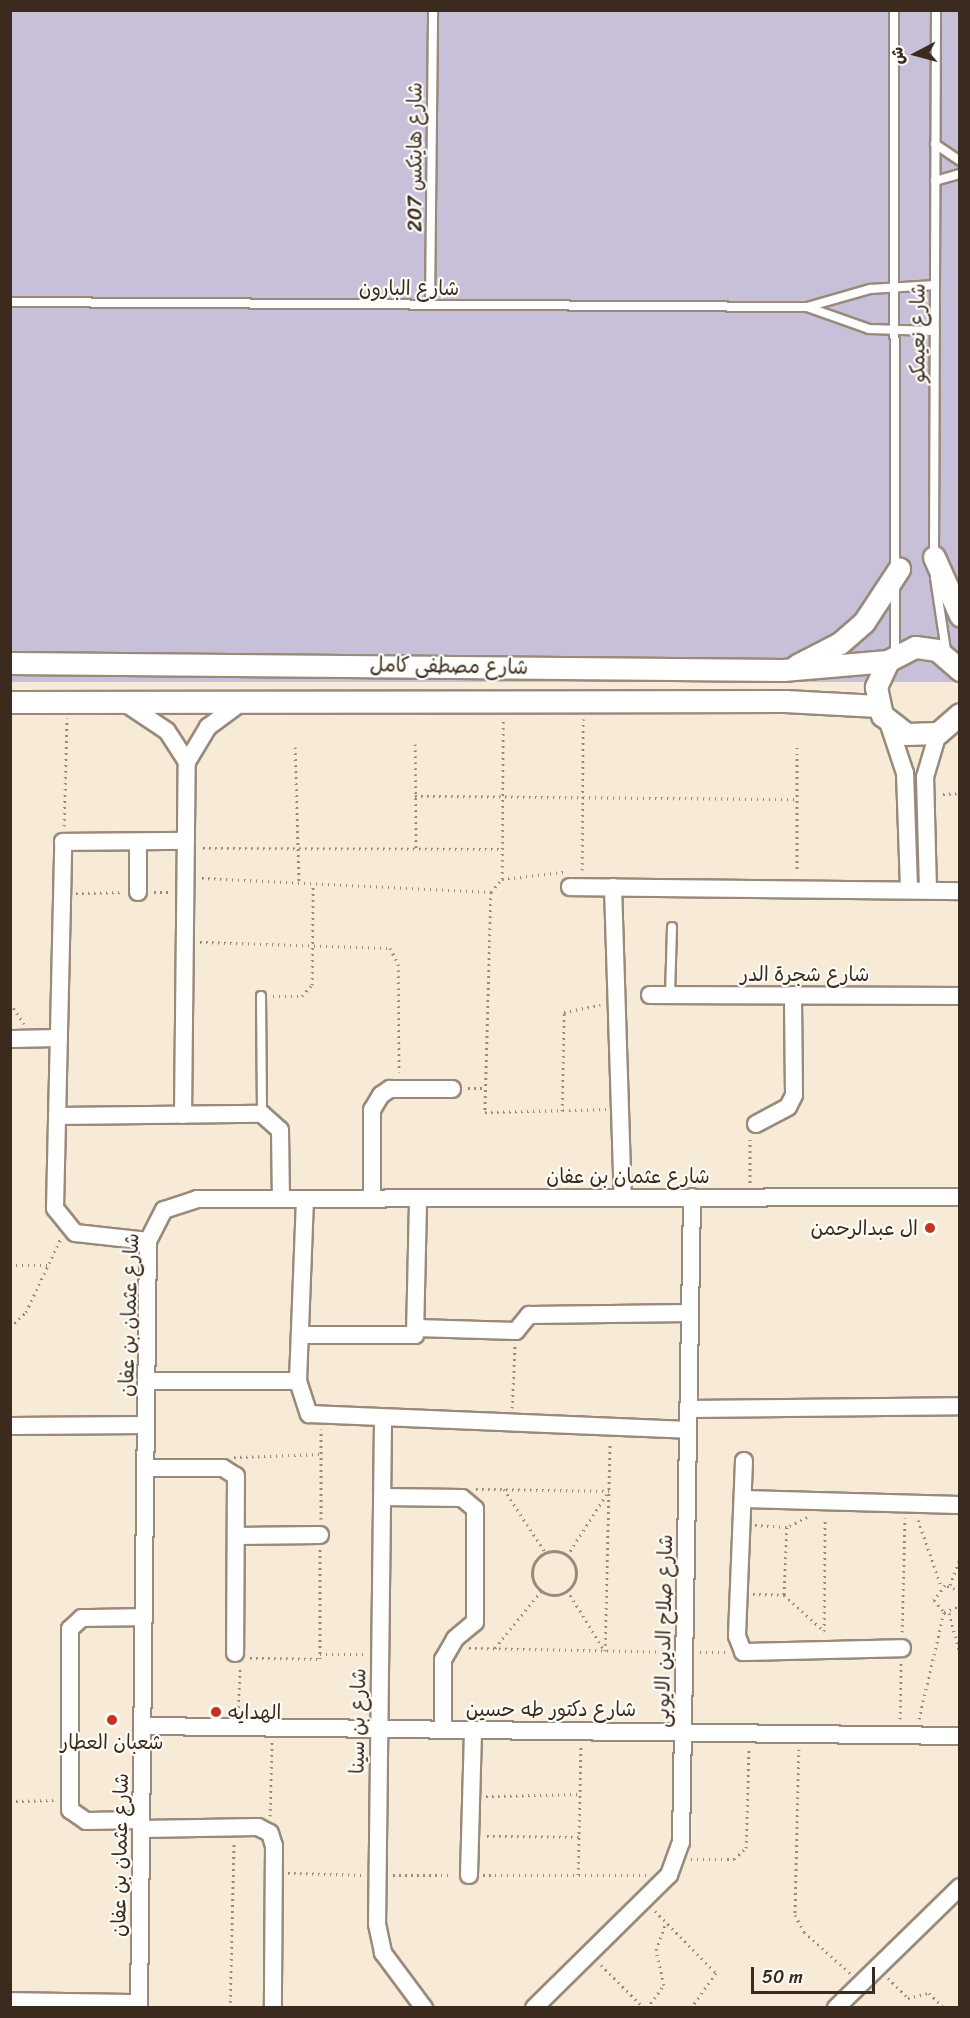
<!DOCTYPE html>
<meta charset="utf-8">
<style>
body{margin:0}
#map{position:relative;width:970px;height:2018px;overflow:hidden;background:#f7ebd8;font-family:Sriracha,"Playpen Sans Arabic",sans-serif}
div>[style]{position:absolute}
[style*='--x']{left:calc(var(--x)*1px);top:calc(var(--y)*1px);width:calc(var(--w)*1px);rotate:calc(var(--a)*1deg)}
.industrial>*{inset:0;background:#c8bfd8;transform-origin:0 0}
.path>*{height:3px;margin-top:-1.5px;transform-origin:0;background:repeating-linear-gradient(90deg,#998a7b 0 1.5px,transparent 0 6px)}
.path>.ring{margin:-1.5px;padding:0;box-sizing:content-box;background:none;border:3px solid #998a7b;border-radius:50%}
.roads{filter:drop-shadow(2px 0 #998a7b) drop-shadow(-2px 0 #998a7b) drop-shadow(0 2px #998a7b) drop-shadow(0 -2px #998a7b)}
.service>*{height:8px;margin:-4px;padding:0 4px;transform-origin:4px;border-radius:4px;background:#fff}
.minor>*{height:16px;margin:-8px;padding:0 8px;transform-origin:8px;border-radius:8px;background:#fff}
.tertiary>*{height:21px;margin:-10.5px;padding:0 10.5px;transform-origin:10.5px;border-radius:10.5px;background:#fff}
.dots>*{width:16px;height:16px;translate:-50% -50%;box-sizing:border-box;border:3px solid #fdfcf7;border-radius:50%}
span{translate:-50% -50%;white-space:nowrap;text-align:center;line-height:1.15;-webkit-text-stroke:4.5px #fdfcf7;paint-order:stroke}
.street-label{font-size:20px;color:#3b2a1e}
.poi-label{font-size:20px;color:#3b2a1e}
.right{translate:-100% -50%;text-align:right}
.left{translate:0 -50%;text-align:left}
.frame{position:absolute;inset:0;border:12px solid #3b2a1e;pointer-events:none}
.north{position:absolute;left:886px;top:24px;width:60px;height:60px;-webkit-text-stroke:4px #fdfcf7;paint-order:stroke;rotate:264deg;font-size:16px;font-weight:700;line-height:24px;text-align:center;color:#3b2a1e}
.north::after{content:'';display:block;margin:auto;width:21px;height:27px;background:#3b2a1e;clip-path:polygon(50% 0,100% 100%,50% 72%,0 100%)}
.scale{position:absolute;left:751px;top:1967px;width:124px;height:27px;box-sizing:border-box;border:3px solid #3b2a1e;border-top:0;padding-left:8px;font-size:18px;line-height:21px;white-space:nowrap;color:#3b2a1e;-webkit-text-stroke:4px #fdfcf7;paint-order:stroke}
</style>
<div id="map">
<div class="industrial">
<div style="left:11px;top:11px;width:948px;height:671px"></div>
</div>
<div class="path">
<div style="--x:415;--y:744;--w:105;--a:89.5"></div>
<div style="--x:295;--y:747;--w:136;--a:88.3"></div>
<div style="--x:797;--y:747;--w:122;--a:90"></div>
<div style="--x:943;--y:794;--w:17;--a:-3"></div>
<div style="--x:415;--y:796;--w:381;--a:0.5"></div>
<div style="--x:64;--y:826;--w:108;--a:-88.4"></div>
<div style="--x:203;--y:848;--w:299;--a:0.2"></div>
<div style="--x:582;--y:870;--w:151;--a:-89.6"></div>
<div style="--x:202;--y:878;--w:289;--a:2.8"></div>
<div style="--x:491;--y:892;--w:17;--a:-50"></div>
<div style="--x:502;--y:879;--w:62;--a:-6.4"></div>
<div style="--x:502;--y:879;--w:161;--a:-89.6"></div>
<div style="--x:154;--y:892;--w:15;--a:0"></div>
<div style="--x:491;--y:892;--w:220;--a:91.6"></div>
<div style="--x:485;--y:1112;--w:121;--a:-1.4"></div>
<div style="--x:76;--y:893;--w:48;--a:-1.2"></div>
<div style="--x:200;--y:942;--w:190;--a:1.8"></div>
<div style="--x:390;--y:948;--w:18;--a:63"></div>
<div style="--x:398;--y:964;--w:108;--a:89.5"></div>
<div style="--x:273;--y:996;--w:29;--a:0"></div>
<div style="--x:302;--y:996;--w:15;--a:-48"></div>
<div style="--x:312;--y:985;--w:101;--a:-89.4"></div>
<div style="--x:10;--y:1003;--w:25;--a:56"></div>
<div style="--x:468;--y:1088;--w:16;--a:0"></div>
<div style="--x:562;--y:1111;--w:99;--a:-88.8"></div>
<div style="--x:564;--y:1012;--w:37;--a:-11"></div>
<div style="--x:750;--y:1139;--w:44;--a:90"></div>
<div style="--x:10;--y:1265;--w:38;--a:0"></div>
<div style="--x:10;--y:1327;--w:22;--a:-43"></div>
<div style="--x:26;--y:1312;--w:80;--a:-64.7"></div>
<div style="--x:512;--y:1408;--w:62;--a:-87.2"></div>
<div style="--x:234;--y:1457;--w:87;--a:-2"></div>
<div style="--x:476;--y:1489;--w:133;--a:0.9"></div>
<div style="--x:504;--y:1489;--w:75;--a:56.9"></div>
<div style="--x:807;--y:1517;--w:22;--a:153"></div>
<div style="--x:787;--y:1527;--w:68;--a:92.5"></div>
<div style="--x:784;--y:1595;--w:54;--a:42"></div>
<div style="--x:321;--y:1519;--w:90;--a:-90"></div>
<div style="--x:918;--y:1520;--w:70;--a:70.8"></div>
<div style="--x:755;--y:1525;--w:32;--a:4"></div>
<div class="ring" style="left:532px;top:1551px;width:41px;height:41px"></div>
<div style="--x:567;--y:1556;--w:76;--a:-57.4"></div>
<div style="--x:950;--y:1585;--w:28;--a:-69"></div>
<div style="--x:567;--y:1590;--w:70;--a:58.3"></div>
<div style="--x:960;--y:1591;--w:16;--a:-158"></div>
<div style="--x:945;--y:1585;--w:19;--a:126"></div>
<div style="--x:934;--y:1600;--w:16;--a:50"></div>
<div style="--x:944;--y:1612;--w:17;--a:-21"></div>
<div style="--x:753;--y:1594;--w:31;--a:2"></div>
<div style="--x:949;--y:1613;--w:42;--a:75"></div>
<div style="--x:824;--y:1631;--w:113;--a:-89.5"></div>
<div style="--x:902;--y:1632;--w:114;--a:-88.5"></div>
<div style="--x:469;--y:1648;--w:200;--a:1.1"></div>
<div style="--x:495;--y:1648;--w:73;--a:-51.1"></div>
<div style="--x:605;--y:1651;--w:208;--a:-88.6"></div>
<div style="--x:700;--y:1652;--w:26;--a:0"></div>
<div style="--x:320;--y:1654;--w:43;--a:0"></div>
<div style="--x:250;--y:1658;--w:70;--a:0.8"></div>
<div style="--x:320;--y:1659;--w:110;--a:-90"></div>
<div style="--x:238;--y:1713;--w:44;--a:-87.4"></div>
<div style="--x:900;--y:1719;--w:57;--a:-89"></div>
<div style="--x:919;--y:1719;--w:110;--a:-76.8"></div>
<div style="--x:799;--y:1749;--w:166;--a:91.4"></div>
<div style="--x:795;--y:1915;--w:19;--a:62"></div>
<div style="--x:804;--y:1932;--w:63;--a:41.8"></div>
<div style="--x:486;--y:1796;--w:94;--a:-1.2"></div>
<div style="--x:10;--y:1801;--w:44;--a:-1.3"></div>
<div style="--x:270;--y:1816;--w:74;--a:-88.5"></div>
<div style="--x:487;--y:1836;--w:92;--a:0.6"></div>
<div style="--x:691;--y:1859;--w:43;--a:0"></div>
<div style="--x:734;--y:1859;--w:16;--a:-43"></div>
<div style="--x:746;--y:1848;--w:99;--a:-88.3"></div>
<div style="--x:288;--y:1873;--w:74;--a:1.5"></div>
<div style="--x:393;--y:1875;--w:59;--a:0"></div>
<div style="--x:483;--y:1875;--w:164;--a:0"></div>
<div style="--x:578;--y:1875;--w:128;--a:-88.7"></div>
<div style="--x:655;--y:1911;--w:87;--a:45.5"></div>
<div style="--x:716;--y:1973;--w:43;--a:125.5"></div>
<div style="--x:601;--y:1965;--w:61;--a:45"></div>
<div style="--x:888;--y:1978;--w:28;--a:45"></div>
<div style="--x:908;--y:1998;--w:22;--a:-13"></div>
<div style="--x:929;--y:1993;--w:21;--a:45"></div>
<div style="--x:230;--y:2008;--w:164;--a:-88.6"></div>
<div style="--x:647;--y:2008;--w:29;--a:-54"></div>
<div style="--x:664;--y:1985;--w:36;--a:-103"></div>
<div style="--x:656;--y:1950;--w:30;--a:-70"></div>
</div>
<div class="roads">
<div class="service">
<div style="--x:894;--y:10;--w:645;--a:89.91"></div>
<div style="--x:935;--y:144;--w:30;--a:34"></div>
<div style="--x:935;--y:181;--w:26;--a:-16"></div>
<div style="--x:10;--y:302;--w:797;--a:0.36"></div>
<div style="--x:807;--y:307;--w:66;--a:-15.9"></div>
<div style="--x:870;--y:289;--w:65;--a:-3.5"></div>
<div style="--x:430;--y:305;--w:295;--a:-89.4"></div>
<div style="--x:807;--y:307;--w:66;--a:19.5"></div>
<div style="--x:869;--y:329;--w:66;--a:1.7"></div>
<div style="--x:934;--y:556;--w:546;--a:-89.79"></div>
<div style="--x:935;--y:578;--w:74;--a:81.4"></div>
<div style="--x:670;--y:995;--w:68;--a:-88.3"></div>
<div style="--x:261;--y:996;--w:118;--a:89.5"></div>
</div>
<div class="minor">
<div style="--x:125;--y:703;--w:50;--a:33.7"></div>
<div style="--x:167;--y:731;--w:37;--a:57"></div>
<div style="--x:888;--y:722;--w:54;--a:71.6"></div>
<div style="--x:905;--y:773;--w:117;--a:88"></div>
<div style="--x:138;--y:842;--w:50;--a:90"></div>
<div style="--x:570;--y:887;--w:390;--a:0.6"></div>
<div style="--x:613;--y:887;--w:310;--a:88.2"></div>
<div style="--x:928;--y:890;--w:113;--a:-91.5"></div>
<div style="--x:925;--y:777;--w:46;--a:-73.5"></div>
<div style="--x:650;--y:995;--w:310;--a:0.2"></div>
<div style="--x:10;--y:1039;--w:49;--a:-1.2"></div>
<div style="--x:183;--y:1115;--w:353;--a:-89.4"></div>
<div style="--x:187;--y:762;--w:41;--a:-59"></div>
<div style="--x:208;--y:727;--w:42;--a:-36.3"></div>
<div style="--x:57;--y:1116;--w:205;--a:-0.6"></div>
<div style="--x:262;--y:1114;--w:24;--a:42"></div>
<div style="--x:280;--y:1130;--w:69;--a:89.2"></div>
<div style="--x:756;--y:1124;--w:36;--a:-28"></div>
<div style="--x:788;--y:1107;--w:13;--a:-63"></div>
<div style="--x:794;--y:1095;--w:100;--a:-90.6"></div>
<div style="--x:372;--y:1198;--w:88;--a:-90"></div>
<div style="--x:372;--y:1110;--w:17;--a:-59"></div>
<div style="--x:381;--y:1095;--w:11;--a:-34"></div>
<div style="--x:390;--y:1089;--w:62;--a:0"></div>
<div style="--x:305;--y:1199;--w:182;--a:92.2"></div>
<div style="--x:298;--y:1381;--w:35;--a:72"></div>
<div style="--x:309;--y:1414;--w:379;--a:2.4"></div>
<div style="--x:148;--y:1241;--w:73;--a:-173.7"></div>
<div style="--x:75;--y:1233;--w:32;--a:-129"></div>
<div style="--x:55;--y:1208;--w:366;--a:-88.7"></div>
<div style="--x:63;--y:842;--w:123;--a:-0.5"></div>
<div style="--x:416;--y:1328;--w:100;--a:1.7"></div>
<div style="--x:516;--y:1331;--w:21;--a:-51"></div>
<div style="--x:529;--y:1315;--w:161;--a:-0.7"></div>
<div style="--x:300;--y:1335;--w:115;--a:0"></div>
<div style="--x:415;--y:1335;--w:137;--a:-88.7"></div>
<div style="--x:147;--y:1381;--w:151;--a:0"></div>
<div style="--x:688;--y:1409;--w:272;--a:-0.6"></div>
<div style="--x:383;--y:1421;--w:503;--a:90.68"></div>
<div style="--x:377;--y:1924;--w:30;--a:78"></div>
<div style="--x:383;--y:1953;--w:69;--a:53.3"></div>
<div style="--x:10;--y:1426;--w:136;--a:-0.4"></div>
<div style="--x:744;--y:1461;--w:175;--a:92.3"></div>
<div style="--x:737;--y:1636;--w:17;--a:69"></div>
<div style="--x:743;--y:1652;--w:159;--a:-1.4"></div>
<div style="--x:146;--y:1468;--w:77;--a:0"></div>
<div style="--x:223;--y:1468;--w:15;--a:32"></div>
<div style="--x:236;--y:1476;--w:177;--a:90.3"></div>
<div style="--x:382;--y:1497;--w:80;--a:0.7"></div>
<div style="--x:462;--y:1498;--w:17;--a:40"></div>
<div style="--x:475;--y:1509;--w:113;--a:90"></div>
<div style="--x:475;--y:1622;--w:26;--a:140"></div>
<div style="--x:455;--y:1639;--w:24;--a:120"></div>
<div style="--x:443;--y:1660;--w:70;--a:90"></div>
<div style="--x:743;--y:1499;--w:217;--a:1.6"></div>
<div style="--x:236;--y:1536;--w:84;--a:-0.7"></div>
<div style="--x:143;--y:1726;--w:817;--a:0.7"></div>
<div style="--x:141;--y:1820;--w:55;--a:179"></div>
<div style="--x:86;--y:1821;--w:19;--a:-145"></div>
<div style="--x:70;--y:1810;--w:181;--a:-90"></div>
<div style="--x:70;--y:1629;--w:16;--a:-43"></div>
<div style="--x:82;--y:1618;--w:62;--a:-0.9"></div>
<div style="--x:141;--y:1829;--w:117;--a:-1"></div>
<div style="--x:258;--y:1827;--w:13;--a:27"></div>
<div style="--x:270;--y:1833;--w:14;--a:73"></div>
<div style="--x:274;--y:1846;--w:162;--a:90.4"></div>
<div style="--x:469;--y:1875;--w:145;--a:-88.4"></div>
<div style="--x:10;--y:2001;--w:129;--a:0.9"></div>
<div style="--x:139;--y:2008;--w:767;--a:-89.33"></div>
<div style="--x:148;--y:1241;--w:35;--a:-63"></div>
<div style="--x:164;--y:1210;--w:35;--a:-18"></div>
<div style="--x:197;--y:1199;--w:763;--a:-0.15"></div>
<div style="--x:534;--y:2008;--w:190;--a:-44.6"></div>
<div style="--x:669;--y:1875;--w:35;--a:-70"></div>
<div style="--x:681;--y:1842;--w:645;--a:-89.02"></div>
<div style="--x:836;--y:2008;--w:173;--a:-44.3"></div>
</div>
<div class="tertiary">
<div style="--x:934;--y:557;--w:64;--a:65.9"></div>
<div style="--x:10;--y:663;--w:773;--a:0.52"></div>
<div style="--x:783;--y:670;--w:105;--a:-4.9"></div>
<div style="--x:797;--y:665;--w:48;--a:-27.1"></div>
<div style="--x:840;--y:643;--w:32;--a:-41"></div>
<div style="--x:864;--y:622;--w:64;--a:-56.6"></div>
<div style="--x:960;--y:670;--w:30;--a:-139"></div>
<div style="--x:937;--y:650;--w:22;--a:-172"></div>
<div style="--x:915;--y:647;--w:30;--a:153"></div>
<div style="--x:888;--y:661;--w:29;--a:115"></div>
<div style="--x:876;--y:687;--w:29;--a:78"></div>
<div style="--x:882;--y:715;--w:31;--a:38"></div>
<div style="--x:906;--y:734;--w:32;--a:-2"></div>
<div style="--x:938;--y:733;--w:29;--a:-41"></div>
<div style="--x:10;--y:702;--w:775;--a:-0.07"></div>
<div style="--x:785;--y:701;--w:93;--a:3.1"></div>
</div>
</div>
<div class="dots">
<div style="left:930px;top:1228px;background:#c8321e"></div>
<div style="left:216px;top:1712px;background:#c8321e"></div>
<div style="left:112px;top:1720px;background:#c8321e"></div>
</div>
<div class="street-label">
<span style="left:415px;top:157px;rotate:-90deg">شارع هايتكس 207</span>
<span style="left:409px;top:288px">شارع البارون</span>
<span style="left:918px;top:333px;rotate:-90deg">شارع نعيمكو</span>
<span style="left:449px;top:666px;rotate:1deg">شارع مصطفى كامل</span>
<span style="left:805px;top:974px">شارع شجرة الدر</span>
<span style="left:628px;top:1176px">شارع عثمان بن عفان</span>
<span style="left:129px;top:1315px;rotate:-88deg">شارع عثمان بن عفان</span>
<span style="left:664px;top:1631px;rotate:-89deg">شارع صلاح الدين الايوبى</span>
<span style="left:551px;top:1709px">شارع دكتور طه حسين</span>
<span style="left:358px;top:1721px;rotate:-89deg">شارع بن سينا</span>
<span style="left:120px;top:1855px;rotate:-89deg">شارع عثمان بن عفان</span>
</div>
<div class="poi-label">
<span class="right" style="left:918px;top:1228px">ال عبدالرحمن</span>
<span class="left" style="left:228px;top:1712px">الهدايه</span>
<span style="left:112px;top:1742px">شعبان العطار</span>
</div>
<div class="frame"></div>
<div class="north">ش</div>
<div class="scale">50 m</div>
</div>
